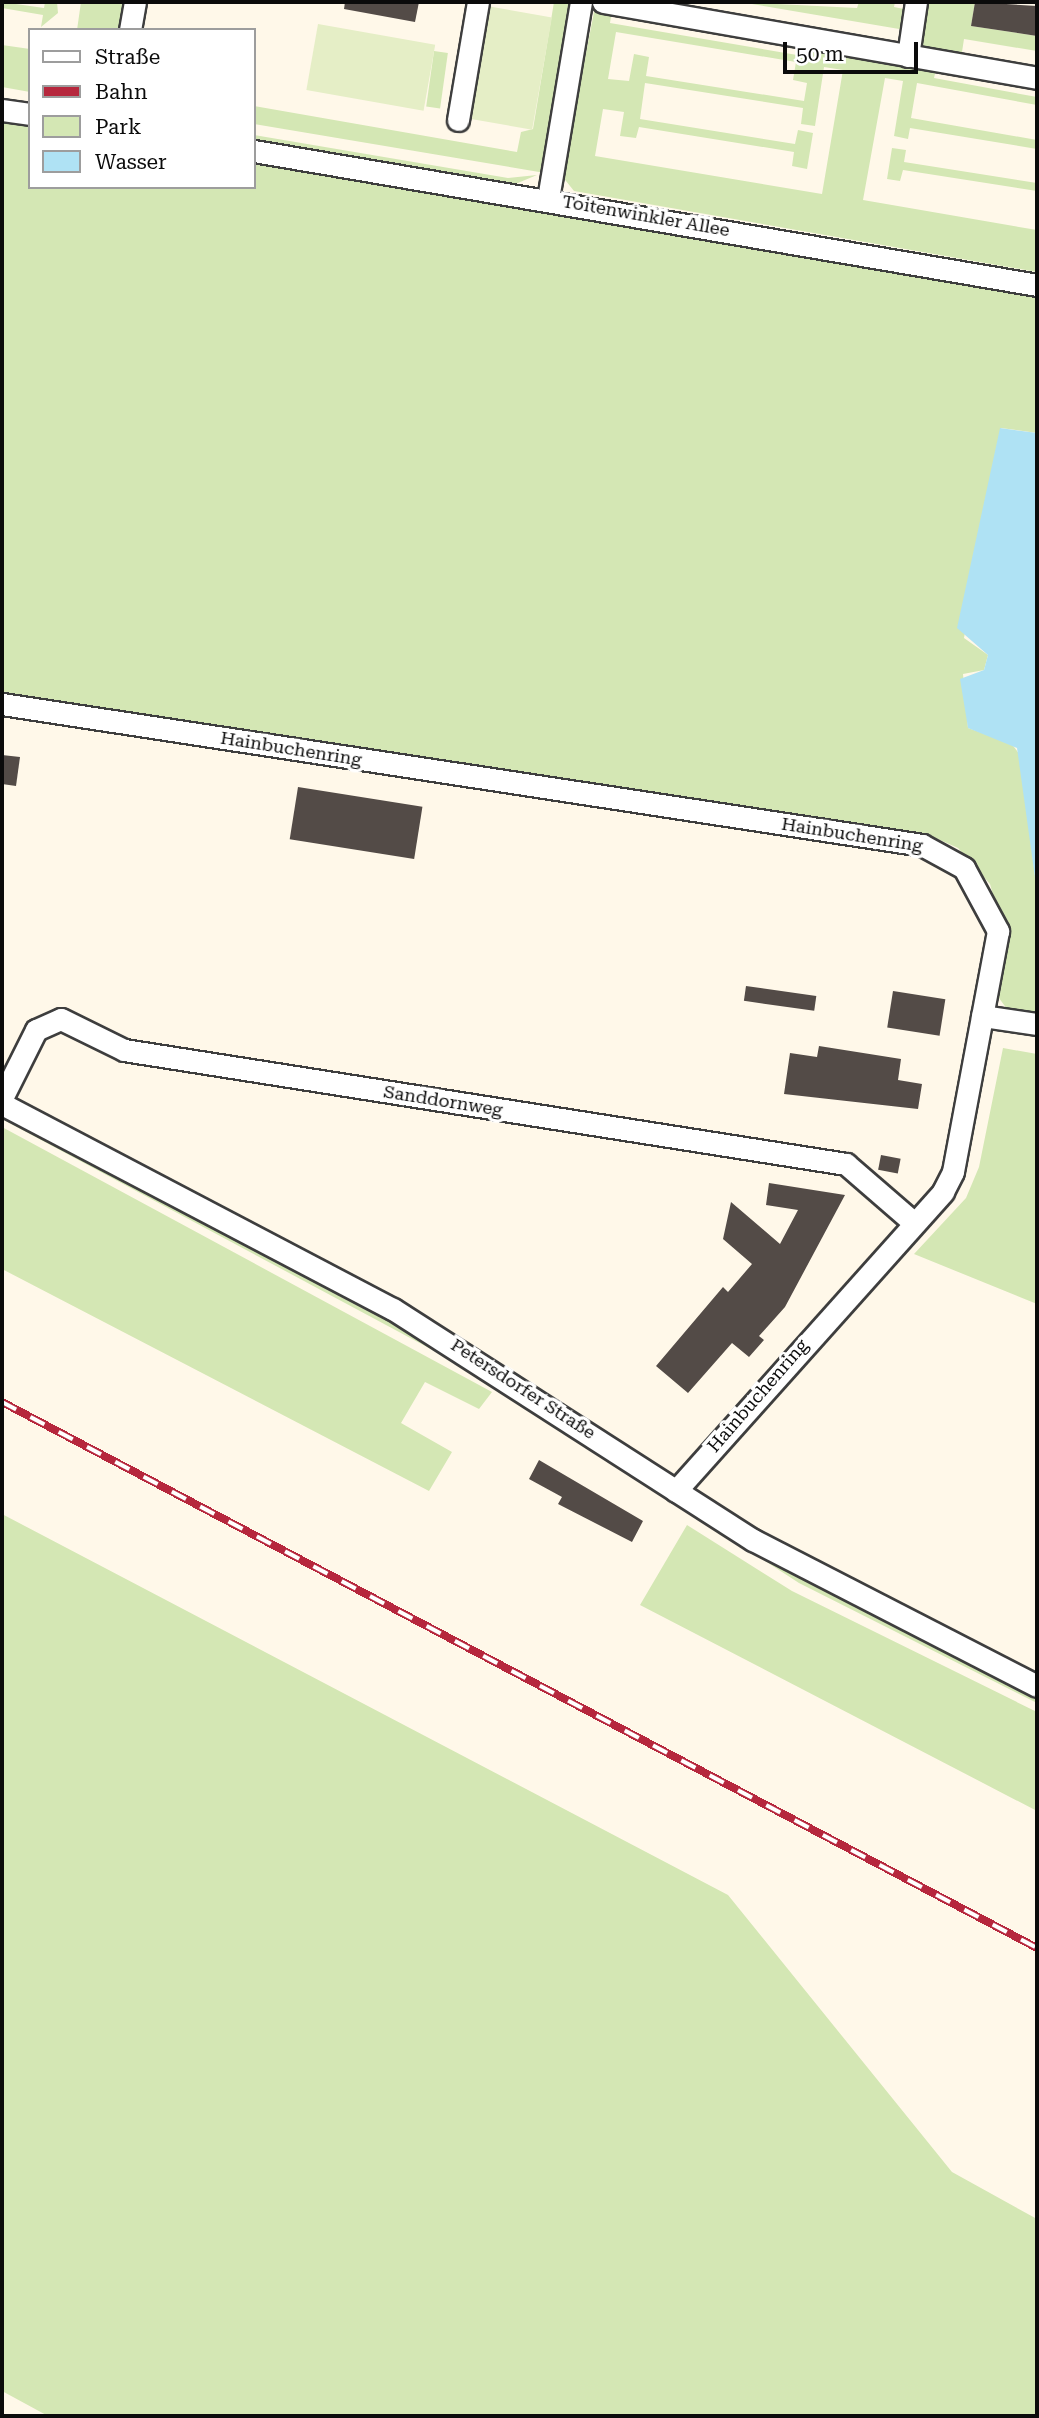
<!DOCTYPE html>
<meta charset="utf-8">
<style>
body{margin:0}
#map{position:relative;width:1039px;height:2418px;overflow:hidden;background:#fff8e9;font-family:"Roboto Serif",serif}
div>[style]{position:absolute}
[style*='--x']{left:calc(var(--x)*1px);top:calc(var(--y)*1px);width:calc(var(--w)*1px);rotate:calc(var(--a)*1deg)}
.green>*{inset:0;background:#d4e7b4;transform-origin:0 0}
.pitch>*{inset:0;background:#e5eec6;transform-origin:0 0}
.water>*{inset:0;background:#afe2f4}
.building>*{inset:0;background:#534b47;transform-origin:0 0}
.roads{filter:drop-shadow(2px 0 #3e3e3e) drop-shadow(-2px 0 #3e3e3e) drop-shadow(0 2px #3e3e3e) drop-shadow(0 -2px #3e3e3e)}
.minor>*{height:21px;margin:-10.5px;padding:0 10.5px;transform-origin:10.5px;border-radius:10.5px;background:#fff}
.rail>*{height:8px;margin-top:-4px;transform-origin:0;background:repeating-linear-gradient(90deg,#fff 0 16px,#b6273d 0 32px);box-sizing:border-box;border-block:2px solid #b6273d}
span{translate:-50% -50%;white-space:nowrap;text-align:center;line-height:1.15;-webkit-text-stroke:7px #fff;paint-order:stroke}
.street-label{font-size:18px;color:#0b0b0b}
.frame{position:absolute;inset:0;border:4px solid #0b0b0b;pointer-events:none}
.legend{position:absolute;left:28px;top:28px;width:228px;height:161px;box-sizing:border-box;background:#fff;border:2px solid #9d9d9d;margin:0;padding:9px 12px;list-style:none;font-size:21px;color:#0b0b0b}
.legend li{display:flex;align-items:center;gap:14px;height:35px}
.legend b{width:35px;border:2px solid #9d9d9d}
.scale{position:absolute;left:783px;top:42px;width:135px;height:32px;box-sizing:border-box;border:4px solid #0b0b0b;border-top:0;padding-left:9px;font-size:21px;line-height:24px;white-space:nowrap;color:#0b0b0b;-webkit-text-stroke:5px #fff;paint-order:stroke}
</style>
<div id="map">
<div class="green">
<div style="clip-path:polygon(2px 2px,44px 8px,45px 2px,57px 2px,58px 13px,41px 27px,43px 15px,2px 8px)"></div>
<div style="clip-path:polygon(81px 2px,135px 2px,130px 30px,77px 30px)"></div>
<div style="clip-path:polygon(554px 2px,581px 2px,551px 174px,254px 124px,254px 106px,517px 152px,521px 132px,533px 129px)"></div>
<div style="clip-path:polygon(evenodd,596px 2px,613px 4px,610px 23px,797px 55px,800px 37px,907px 55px,911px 31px,740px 2px,857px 8px,859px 2px,895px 2px,894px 7px,914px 11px,926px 2px,975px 2px,971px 26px,1037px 36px,1037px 51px,964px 39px,960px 65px,938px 61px,934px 78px,1037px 97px,1037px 105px,917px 83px,911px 118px,1037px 140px,1037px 149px,910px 128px,908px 139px,894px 136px,903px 81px,885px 78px,863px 200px,1037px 230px,1037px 272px,574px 191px,562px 176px,596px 2px,616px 32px,796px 62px,793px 80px,807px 83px,804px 101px,646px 76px,649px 57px,634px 54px,629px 81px,608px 79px,616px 32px,596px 2px,824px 67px,843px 70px,822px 194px,595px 156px,603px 109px,624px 112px,620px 136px,636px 138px,639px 127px,794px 152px,792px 166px,807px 169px,813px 133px,798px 130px,795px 144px,640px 119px,645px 83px,803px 108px,801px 124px,815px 126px,824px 67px)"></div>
<div style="clip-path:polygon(2px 45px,30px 49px,30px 92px,2px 87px)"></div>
<div style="left:434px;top:51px;width:14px;height:56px;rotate:8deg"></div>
<div style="clip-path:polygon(2px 119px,30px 124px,30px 187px,254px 187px,254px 161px,1037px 292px,1037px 433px,1001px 428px,964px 638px,988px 655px,984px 670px,963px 674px,968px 728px,1011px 743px,1020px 755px,1037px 892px,1037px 1016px,1007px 1009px,996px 994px,1003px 931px,990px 884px,958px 848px,931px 836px,2px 694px)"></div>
<div style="clip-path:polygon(254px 135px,508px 178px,537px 175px,513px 185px,254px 142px)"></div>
<div style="clip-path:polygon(892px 148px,906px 150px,904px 162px,1037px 183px,1037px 191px,903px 170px,900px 181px,887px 179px)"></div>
<div style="clip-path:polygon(1003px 1048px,1037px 1054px,1037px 1304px,914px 1254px,966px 1198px,979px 1167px)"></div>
<div style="clip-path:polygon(2px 1114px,423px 1337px,496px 1384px,2px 1119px)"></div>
<div style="clip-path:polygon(2px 1127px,492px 1392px,479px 1409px,425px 1382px,401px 1423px,452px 1452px,429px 1491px,2px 1269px)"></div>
<div style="clip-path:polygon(605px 1457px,797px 1574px,1037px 1696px,1037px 1703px,799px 1583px)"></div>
<div style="clip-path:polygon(2px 1514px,728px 1895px,952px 2172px,1037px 2219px,1037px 2416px,48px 2416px,2px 2391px)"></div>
<div style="clip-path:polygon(687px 1525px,792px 1591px,1037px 1712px,1037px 1811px,640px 1605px)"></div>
</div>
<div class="pitch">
<div style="left:481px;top:5px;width:72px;height:114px;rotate:10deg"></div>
<div style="left:318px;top:24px;width:119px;height:67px;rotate:10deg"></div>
</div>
<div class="water">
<div style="clip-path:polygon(1000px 428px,1037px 433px,1037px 892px,1017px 748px,968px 728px,960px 679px,984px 670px,988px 655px,957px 628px)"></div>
</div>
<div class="building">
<div style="clip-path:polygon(345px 2px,419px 2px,415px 22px,344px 9px)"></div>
<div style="clip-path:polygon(975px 2px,1037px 6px,1037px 36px,971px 26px)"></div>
<div style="clip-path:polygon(2px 755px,20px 757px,16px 786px,2px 784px)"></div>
<div style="left:298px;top:787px;width:126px;height:53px;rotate:9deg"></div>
<div style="left:746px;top:986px;width:71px;height:15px;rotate:8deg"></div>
<div style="left:893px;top:991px;width:53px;height:37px;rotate:9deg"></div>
<div style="clip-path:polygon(819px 1046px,901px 1059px,898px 1080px,922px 1084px,918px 1109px,784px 1094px,790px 1053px,817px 1057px)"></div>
<div style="left:881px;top:1155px;width:20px;height:15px;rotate:11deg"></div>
<div style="clip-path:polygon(769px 1183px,845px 1195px,785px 1307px,759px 1336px,764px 1340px,749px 1357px,732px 1343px,688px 1393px,656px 1366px,723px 1287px,728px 1292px,752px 1264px,723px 1239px,731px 1202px,780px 1244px,798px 1210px,766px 1205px)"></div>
<div style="clip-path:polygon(539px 1460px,643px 1521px,632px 1542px,558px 1504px,562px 1497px,529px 1479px)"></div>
</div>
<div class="roads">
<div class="minor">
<div style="--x:603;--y:2;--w:441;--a:9.9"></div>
<div style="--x:130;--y:30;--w:28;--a:-80"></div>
<div style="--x:908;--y:56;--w:55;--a:-81.6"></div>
<div style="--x:2;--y:110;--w:28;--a:8"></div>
<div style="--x:458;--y:120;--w:120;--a:-80.4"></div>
<div style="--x:254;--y:151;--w:794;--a:9.71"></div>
<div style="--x:548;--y:199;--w:200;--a:-80.5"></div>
<div style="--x:2;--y:704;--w:931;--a:8.71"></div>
<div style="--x:922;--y:845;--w:48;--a:28.7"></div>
<div style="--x:964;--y:868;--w:72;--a:61.6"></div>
<div style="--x:998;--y:931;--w:245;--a:100.6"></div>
<div style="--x:953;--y:1172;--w:22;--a:117"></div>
<div style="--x:943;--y:1192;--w:401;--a:131.8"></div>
<div style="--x:982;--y:1016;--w:56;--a:8.3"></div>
<div style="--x:2;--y:1098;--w:76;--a:-63.4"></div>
<div style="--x:36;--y:1030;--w:27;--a:-24"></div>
<div style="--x:61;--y:1019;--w:70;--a:26.2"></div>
<div style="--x:124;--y:1050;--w:731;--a:8.97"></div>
<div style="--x:846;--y:1164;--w:90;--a:40.9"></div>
<div style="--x:2;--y:1104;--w:441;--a:27.7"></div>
<div style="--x:393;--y:1309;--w:428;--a:32.7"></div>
<div style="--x:753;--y:1540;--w:319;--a:27.2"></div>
</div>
</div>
<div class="rail">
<div style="--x:2;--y:1402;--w:1170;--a:27.81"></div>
</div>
<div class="street-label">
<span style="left:646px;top:216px;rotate:10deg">Toitenwinkler Allee</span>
<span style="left:291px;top:749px;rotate:9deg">Hainbuchenring</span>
<span style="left:852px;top:835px;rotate:9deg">Hainbuchenring</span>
<span style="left:443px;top:1101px;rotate:9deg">Sanddornweg</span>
<span style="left:523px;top:1389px;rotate:33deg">Petersdorfer Straße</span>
<span style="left:758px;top:1396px;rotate:-49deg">Hainbuchenring</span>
</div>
<div class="frame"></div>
<ul class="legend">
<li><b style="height:9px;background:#fff"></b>Straße</li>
<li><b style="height:9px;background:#b6273d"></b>Bahn</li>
<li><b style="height:19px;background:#d4e7b4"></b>Park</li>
<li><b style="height:19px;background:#afe2f4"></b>Wasser</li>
</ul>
<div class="scale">50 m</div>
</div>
